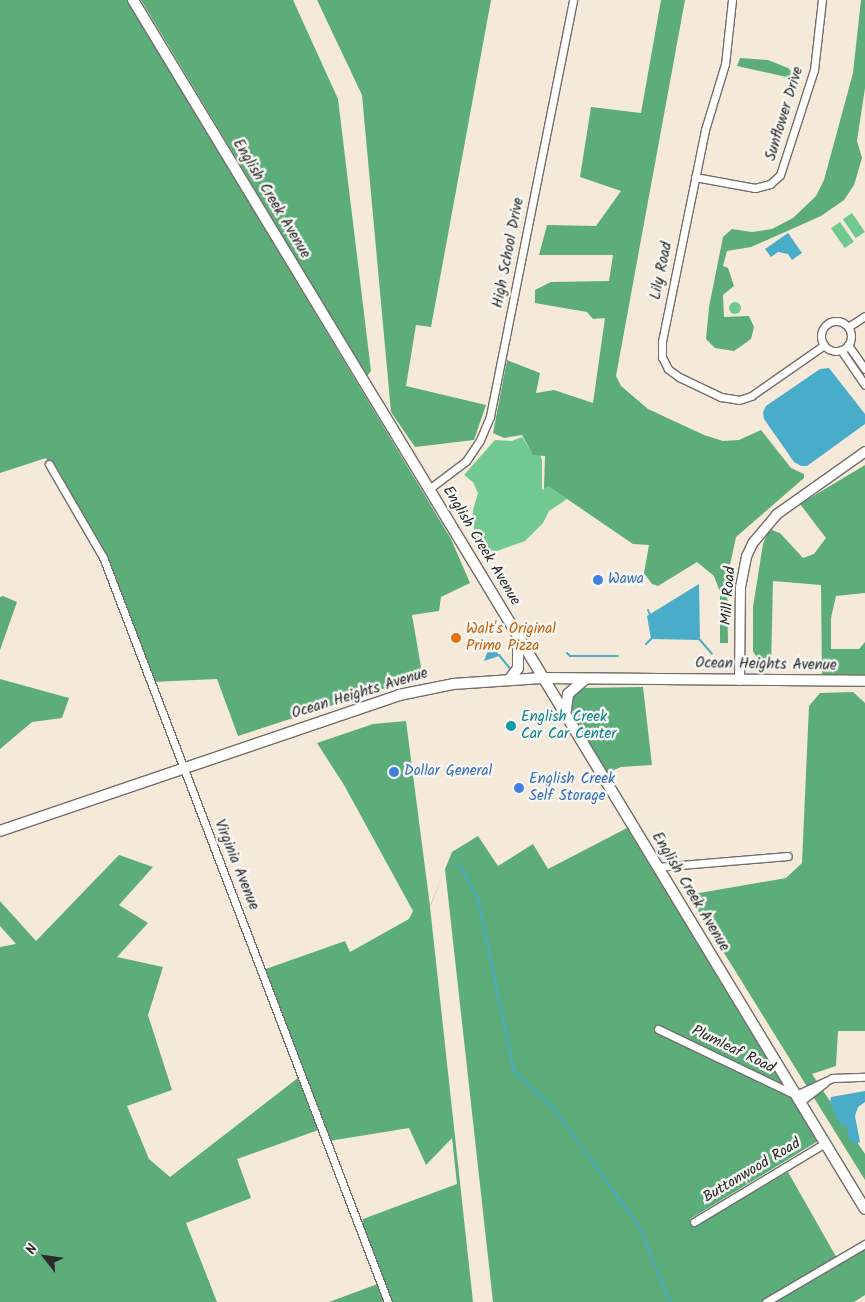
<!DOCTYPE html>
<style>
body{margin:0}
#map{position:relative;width:865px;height:1302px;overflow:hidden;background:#f5e9d9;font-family:Kalam,sans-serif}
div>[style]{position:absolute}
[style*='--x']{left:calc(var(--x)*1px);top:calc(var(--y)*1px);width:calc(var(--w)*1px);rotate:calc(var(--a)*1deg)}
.green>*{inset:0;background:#71c98f;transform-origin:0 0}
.round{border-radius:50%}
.forest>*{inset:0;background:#5cad7a}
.water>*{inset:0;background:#49acc9}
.stream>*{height:2px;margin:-1px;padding:0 1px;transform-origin:1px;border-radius:1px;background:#49acc9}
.roads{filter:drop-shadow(1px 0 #726e68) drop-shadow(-1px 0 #726e68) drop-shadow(0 1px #726e68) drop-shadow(0 -1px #726e68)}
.minor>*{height:7px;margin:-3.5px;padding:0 3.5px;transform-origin:3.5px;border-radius:3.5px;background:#fff}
.minor>.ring{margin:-3.5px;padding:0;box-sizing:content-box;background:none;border:7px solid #fff;border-radius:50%}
.tertiary>*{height:9px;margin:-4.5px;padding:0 4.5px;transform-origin:4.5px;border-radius:4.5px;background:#fff}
.secondary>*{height:10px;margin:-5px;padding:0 5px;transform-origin:5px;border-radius:5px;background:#fff}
.dots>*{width:14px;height:14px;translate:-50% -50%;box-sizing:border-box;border:2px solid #f6f6f2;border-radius:50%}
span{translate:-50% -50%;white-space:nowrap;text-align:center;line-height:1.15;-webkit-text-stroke:5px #f6f6f2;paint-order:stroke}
.street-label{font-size:15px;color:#2b2b2b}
.shop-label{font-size:15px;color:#366cbe}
.left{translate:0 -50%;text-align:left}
.food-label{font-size:15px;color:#c56008}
.culture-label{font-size:15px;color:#0d838f}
.north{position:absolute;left:20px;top:1232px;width:50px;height:50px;-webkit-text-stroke:4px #f6f6f2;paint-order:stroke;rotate:300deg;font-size:14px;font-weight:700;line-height:20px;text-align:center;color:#2b2b2b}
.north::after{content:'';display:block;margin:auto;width:18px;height:22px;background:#2b2b2b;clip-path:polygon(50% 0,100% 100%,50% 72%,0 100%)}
</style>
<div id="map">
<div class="green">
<div style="left:852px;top:213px;width:23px;height:11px;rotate:56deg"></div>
<div style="left:840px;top:222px;width:24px;height:11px;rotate:55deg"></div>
<div class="round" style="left:729px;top:302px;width:12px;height:12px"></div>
<div style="clip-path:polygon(522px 437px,531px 451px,540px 455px,542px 460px,542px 490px,548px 486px,567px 499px,549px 511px,543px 523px,525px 541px,497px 551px,484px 550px,474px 534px,473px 510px,478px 493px,473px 482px,464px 475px,495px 440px,512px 441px)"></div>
</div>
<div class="forest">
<div style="clip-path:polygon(0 0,127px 0,451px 539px,470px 583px,441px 597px,439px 611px,412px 615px,421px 667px,416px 678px,238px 736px,217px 679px,152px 682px,94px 541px,46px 458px,0 473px)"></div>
<div style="clip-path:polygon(141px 0,293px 0,338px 99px,371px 371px,367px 376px)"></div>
<div style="clip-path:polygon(317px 0,491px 0,431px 327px,416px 325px,406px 386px,486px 405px,474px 440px,415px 447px,391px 412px,362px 95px)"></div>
<div style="clip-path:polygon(661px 0,685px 0,616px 376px,621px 386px,648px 409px,704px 435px,723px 441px,739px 440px,761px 430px,791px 468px,804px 474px,804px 478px,736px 537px,727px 579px,728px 643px,720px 643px,720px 592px,714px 576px,697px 562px,658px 586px,652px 584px,644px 573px,649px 545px,633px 544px,548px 486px,544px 489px,545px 456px,533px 455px,522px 435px,504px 438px,493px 433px,507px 360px,540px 373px,536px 393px,554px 390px,593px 403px,605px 318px,593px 319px,587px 312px,535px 303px,535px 290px,551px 282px,609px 281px,613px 255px,539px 255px,547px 225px,596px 226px,621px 191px,580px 177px,591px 107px,641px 113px)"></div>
<div style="clip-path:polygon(861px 0,865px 0,865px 88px,857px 141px,862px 158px,854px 185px,844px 200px,821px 216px,751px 247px,727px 251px,723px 266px,728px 268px,734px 286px,723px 295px,724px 317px,749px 316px,754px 327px,751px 339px,734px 351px,715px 348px,706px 339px,709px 307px,723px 237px,732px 229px,752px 232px,772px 229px,793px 218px,816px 196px,824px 180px,853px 73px)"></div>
<div style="clip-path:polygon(740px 58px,768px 60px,788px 68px,795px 75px,791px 78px,737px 66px)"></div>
<div style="clip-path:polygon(865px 465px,865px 593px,836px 596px,831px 618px,831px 649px,859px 649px,865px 642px,865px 675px,822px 674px,821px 585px,773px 581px,771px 668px,762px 666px,753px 651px,753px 607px,763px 544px,769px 529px,780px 533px,803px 558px,814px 554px,826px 538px,800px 504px)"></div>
<div style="clip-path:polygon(3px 596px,17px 602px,0 650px,0 597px)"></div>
<div style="clip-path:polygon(0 679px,69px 698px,62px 718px,32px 722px,0 749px)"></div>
<div style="clip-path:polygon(643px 687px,652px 765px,621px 767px,607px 773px,573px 714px,570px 698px,581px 688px)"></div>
<div style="clip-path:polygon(853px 692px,865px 703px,865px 1031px,838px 1031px,836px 1066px,812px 1074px,865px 1154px,865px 1180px,688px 895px,786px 878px,802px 863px,809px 706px,820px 693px)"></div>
<div style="clip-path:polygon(406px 721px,430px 906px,452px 852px,478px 836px,498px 866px,533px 844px,548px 869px,627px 828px,818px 1141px,690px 1219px,693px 1226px,788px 1172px,838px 1260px,865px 1244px,865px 1295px,854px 1302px,493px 1302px,445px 869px,430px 907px,473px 1302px,329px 1302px,383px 1282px,362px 1227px,363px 1219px,457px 1184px,452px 1138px,426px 1165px,409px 1128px,329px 1141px,324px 1128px,237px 1159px,251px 1198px,186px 1223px,217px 1302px,0 1302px,0 947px,16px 944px,0 926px,0 901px,36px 941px,119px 855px,153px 867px,119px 905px,148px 923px,117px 957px,163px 967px,148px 1015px,172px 1090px,127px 1106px,149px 1159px,170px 1177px,303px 1074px,263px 970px,345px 941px,350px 952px,409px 919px,413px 911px,344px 785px,317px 743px,373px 724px)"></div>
</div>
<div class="water">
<div style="clip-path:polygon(788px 233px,802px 253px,792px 260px,788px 254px,778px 252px,771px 257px,765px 249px)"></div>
<div style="clip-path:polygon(829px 368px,865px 414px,865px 424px,807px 466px,801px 466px,794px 462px,764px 419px,763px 412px,766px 406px,820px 369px)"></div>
<div style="clip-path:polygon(699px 584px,700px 640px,651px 639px,647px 616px)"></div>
<div style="clip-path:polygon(494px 644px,499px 656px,484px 661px,490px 645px)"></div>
<div style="clip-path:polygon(865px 1091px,865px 1102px,858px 1107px,855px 1116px,860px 1142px,854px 1144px,848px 1137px,847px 1127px,841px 1125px,830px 1103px,831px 1097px)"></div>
</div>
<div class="stream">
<div style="--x:648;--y:610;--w:5;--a:68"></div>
<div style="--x:700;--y:640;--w:18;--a:49"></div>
<div style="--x:646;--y:644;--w:7;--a:-45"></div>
<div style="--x:484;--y:648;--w:6;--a:31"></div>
<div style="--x:567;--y:653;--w:4;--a:45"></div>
<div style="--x:570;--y:656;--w:48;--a:0"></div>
<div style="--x:499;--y:655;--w:19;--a:51"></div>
<div style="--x:458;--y:863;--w:41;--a:60.9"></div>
<div style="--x:478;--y:899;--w:176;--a:78.2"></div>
<div style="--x:514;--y:1071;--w:57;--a:43.6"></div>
<div style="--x:555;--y:1110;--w:143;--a:54.1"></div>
<div style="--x:639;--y:1226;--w:82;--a:67.8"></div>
</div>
<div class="roads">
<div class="minor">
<div style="--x:732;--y:0;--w:64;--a:96.2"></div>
<div style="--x:725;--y:64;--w:69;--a:106.9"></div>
<div style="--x:705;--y:130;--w:216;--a:101.5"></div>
<div style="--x:662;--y:342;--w:15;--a:90"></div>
<div style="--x:662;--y:357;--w:13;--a:63"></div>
<div style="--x:668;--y:369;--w:14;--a:36"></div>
<div style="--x:679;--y:377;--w:47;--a:25.5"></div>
<div style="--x:721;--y:397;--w:18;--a:9"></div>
<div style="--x:739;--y:400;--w:13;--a:-18"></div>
<div style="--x:751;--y:396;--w:89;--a:-34.9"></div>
<div style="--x:695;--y:177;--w:61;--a:10.4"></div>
<div style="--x:755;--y:188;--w:16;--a:-15"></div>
<div style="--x:770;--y:184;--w:13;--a:-42"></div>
<div style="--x:780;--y:175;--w:110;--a:-72.1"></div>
<div style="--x:814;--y:70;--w:70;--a:-83.5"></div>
<div class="ring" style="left:821px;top:321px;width:23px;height:23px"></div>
<div style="--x:848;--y:327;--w:20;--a:-33"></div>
<div style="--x:848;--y:345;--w:29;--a:55"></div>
<div style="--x:841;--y:350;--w:42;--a:55.6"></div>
<div style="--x:49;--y:464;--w:108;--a:59.9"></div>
<div style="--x:103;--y:557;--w:798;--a:69.07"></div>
<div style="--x:429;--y:489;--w:46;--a:-37.1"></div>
<div style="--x:466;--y:461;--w:25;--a:-56"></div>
<div style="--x:480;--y:440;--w:26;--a:-67"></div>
<div style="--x:490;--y:416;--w:424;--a:-78.7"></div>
<div style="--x:657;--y:867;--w:131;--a:-4.8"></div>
<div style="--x:658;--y:1029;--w:153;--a:25.6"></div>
<div style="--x:796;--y:1095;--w:40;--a:-25"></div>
<div style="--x:832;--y:1078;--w:33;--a:-2"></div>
<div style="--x:800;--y:1102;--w:31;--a:-38"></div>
<div style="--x:694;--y:1222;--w:153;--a:-31.1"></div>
<div style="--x:766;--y:1302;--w:115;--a:-30.4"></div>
</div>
<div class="tertiary">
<div style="--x:739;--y:680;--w:93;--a:-89.4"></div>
<div style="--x:740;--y:587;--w:32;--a:-79"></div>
<div style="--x:746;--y:556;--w:14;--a:-65"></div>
<div style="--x:752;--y:543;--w:38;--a:-50"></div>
<div style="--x:776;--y:514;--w:109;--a:-35.3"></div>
</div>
<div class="secondary">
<div style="--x:133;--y:0;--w:1413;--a:58.81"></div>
<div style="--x:509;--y:680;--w:15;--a:-53"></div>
<div style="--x:518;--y:668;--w:28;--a:-90"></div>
<div style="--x:565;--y:716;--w:22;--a:-82"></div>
<div style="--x:568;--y:694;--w:23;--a:-41"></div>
<div style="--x:0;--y:831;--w:422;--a:-18.8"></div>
<div style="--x:399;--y:695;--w:55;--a:-11.5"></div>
<div style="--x:453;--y:684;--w:89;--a:-3.9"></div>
<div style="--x:542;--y:678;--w:323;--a:0.5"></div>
</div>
</div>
<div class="dots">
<div style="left:598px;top:580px;background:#3f7fe0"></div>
<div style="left:456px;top:638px;background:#e8710a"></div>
<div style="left:511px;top:726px;background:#0f9aa8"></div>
<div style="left:394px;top:772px;background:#3f7fe0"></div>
<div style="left:519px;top:788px;background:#3f7fe0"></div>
</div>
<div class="street-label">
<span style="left:785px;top:114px;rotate:-73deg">Sunflower Drive</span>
<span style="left:271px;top:199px;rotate:59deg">English Creek Avenue</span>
<span style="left:509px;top:253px;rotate:-79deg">High School Drive</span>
<span style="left:662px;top:271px;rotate:-78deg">Lily Road</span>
<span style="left:481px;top:546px;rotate:59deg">English Creek Avenue</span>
<span style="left:729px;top:596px;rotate:-86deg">Mill Road</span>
<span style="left:766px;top:665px;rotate:1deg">Ocean Heights Avenue</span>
<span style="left:360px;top:694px;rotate:-17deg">Ocean Heights Avenue</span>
<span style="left:236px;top:865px;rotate:68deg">Virginia Avenue</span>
<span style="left:690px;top:892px;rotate:59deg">English Creek Avenue</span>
<span style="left:733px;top:1050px;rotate:26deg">Plumleaf Road</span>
<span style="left:752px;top:1171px;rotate:-31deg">Buttonwood Road</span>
</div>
<div class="shop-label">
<span class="left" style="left:608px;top:580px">Wawa</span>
<span class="left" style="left:404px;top:772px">Dollar General</span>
<span class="left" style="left:529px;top:788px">English Creek<br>Self Storage</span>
</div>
<div class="food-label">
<span class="left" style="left:466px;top:638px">Walt's Original<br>Primo Pizza</span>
</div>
<div class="culture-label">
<span class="left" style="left:521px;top:726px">English Creek<br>Car Car Center</span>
</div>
<div class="north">N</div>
</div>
